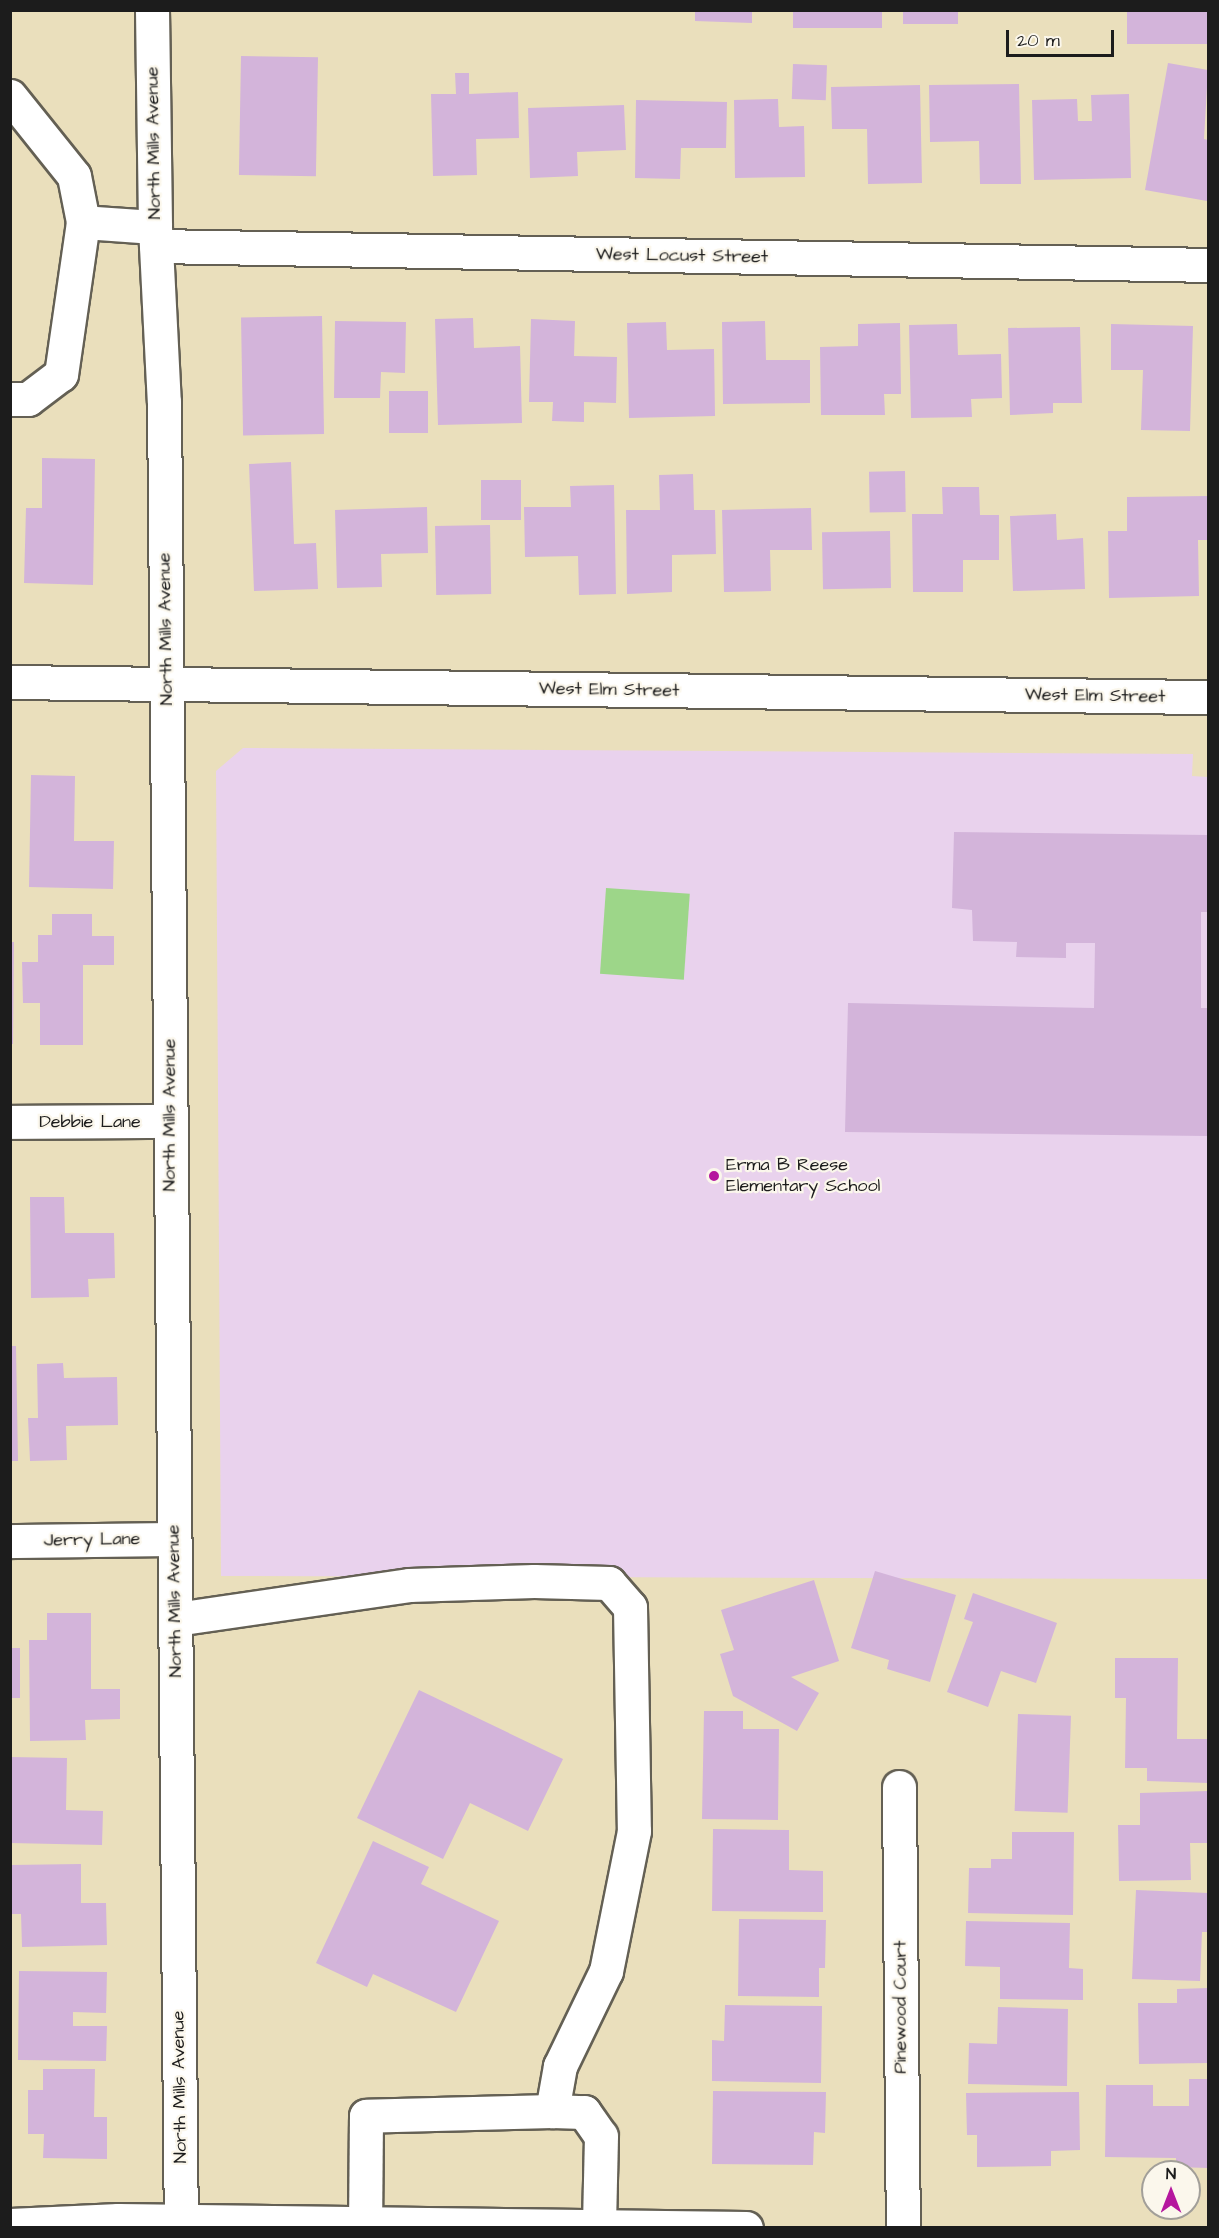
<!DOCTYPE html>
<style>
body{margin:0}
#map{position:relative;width:1219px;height:2238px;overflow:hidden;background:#eadfbc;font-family:"Architects Daughter",sans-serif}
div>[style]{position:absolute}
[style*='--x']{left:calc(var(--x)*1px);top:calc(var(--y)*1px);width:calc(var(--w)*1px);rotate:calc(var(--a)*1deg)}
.built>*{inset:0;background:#e9d2ed}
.green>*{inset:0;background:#9dd689;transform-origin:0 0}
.building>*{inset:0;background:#d3b4da;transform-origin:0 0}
.roads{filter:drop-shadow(2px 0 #646054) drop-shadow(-2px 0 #646054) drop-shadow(0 2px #646054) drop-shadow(0 -2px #646054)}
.minor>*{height:33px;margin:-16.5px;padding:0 16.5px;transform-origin:16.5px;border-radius:16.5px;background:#fff}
.dots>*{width:16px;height:16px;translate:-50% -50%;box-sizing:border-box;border:3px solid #fbf7ec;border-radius:50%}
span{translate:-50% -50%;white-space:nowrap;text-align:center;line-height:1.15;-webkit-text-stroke:4.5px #fbf7ec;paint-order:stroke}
.street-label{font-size:18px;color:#1c1c1c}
.poi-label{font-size:18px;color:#1c1c1c}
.left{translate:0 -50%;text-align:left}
.frame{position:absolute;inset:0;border:12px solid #1c1c1c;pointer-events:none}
.north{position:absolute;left:1141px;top:2160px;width:60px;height:60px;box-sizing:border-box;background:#fbf7ec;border:2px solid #a29f99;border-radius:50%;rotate:0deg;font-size:16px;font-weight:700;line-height:24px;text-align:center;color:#1c1c1c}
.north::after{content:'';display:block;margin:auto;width:21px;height:27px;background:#b5179e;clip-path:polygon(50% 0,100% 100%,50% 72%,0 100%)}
.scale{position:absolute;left:1006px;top:30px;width:108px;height:27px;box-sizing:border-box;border:3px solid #1c1c1c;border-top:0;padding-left:8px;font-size:18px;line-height:21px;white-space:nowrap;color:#1c1c1c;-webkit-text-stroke:4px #fbf7ec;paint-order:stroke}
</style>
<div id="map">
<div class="built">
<div style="clip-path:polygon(243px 748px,1193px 754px,1192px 776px,1208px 777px,1208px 1579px,221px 1576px,216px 771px)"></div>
</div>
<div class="green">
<div style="left:606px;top:888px;width:84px;height:86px;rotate:4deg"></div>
</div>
<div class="building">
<div style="clip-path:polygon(695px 10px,752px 10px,752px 23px,695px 21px)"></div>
<div style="left:793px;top:10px;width:89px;height:18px"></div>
<div style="left:903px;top:10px;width:55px;height:14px"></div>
<div style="left:1127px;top:10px;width:81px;height:34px"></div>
<div style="left:241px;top:56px;width:77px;height:119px;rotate:1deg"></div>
<div style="clip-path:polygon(1168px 63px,1208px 70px,1204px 139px,1208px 140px,1207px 201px,1145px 190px)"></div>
<div style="left:793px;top:64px;width:34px;height:35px;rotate:2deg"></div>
<div style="clip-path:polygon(455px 73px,469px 73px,469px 94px,518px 92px,519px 138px,476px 139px,477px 175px,433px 176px,431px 94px,456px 94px)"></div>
<div style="clip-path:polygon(1019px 84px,1021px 184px,980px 184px,979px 141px,930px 142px,929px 85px)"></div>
<div style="clip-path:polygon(920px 85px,922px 183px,868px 184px,867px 129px,832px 129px,831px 87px)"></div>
<div style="clip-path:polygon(1129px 94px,1131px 178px,1034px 180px,1032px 100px,1077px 99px,1078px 121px,1092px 121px,1091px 95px)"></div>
<div style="clip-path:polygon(778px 99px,779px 127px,804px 126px,805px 177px,735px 178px,734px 100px)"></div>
<div style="clip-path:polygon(636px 100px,727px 102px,726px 148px,681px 148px,680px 179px,635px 178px)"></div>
<div style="clip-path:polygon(624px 105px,626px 150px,577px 152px,578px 176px,530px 178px,528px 108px)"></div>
<div style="left:322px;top:316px;width:118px;height:81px;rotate:89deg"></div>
<div style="clip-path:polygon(473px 318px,474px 348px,520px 346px,522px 423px,438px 425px,435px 319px)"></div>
<div style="clip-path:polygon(531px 319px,575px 321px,574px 356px,617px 357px,616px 403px,584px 402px,584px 422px,552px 421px,553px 402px,529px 402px)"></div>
<div style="clip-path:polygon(335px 321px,406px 322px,405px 373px,381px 372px,380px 398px,334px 398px)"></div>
<div style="clip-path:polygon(765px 321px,766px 360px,810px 360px,810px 403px,723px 404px,722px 322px)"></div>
<div style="clip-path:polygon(666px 322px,667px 350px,714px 349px,715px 416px,629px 418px,627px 323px)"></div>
<div style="clip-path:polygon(900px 323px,901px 394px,884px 394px,885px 415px,821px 415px,820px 347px,858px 346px,858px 324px)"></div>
<div style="clip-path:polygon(957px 324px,958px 355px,1001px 354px,1002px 398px,971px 399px,972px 417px,911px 418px,909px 325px)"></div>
<div style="clip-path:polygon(1111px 324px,1193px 326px,1190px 431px,1141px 430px,1143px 370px,1111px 370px)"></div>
<div style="clip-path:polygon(1080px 327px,1082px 403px,1053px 403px,1053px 413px,1010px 415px,1008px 328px)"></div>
<div style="left:389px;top:391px;width:39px;height:42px"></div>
<div style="clip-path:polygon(42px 458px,95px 459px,93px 585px,24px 583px,26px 508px,42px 508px)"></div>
<div style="clip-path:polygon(291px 462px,294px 544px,316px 543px,318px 589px,254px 591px,249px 464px)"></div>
<div style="left:905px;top:471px;width:41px;height:36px;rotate:89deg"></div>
<div style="clip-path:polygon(693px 474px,694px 510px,715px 510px,716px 554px,672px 555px,672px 592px,627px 594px,626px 510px,660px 510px,659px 475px)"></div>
<div style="left:481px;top:480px;width:40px;height:40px"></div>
<div style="clip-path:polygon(614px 485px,616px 594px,579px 595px,578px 556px,525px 557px,524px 507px,571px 507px,570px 486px)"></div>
<div style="clip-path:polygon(942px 487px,979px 487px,980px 515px,999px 515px,999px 560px,963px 560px,963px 592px,913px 592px,912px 514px,943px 514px)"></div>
<div style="clip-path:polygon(1207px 496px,1207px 540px,1198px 540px,1199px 596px,1109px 598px,1108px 531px,1127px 531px,1127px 497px)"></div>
<div style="clip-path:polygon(427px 507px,428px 553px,381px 554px,382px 587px,337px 588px,335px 510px)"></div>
<div style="clip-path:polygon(811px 508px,812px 550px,770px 550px,771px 591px,724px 592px,722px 510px)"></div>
<div style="clip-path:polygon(1056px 514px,1057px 540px,1083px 538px,1085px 589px,1013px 591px,1010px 516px)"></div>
<div style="left:490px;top:525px;width:69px;height:55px;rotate:89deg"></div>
<div style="left:890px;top:531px;width:57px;height:68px;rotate:89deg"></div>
<div style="clip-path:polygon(31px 775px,75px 776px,74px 841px,114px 841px,113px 889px,29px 887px)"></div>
<div style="clip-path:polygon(954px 832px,1208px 835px,1208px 912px,1201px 912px,1201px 1008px,1208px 1008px,1208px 1136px,845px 1132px,848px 1003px,1094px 1008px,1095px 943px,1066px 943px,1066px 958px,1016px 957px,1017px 942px,973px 941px,972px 910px,952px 908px)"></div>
<div style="clip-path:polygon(52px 914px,92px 914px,92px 936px,114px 936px,114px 965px,83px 965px,83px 1045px,40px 1045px,40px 1003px,23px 1003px,22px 962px,38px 962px,38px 935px,52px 935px)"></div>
<div style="clip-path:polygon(10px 942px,14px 942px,13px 1044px,10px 1044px)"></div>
<div style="clip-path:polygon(30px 1197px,64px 1197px,65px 1233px,114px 1233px,115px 1278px,88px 1279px,89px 1297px,31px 1298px)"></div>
<div style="clip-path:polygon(10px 1346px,16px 1346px,18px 1461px,10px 1461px)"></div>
<div style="clip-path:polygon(63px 1363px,64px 1378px,117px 1377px,118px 1425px,66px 1426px,67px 1460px,30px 1461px,28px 1418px,38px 1418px,37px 1364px)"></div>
<div style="clip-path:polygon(875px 1571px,956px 1595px,930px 1682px,887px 1669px,889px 1660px,851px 1648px)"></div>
<div style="clip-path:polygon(814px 1580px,839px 1661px,791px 1677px,819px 1693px,797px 1731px,733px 1696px,720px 1654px,734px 1650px,721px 1610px)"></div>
<div style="clip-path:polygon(973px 1593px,1057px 1623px,1036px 1683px,1001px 1671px,988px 1707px,947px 1692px,973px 1622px,964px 1619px)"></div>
<div style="clip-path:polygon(47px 1613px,91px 1613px,91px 1689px,120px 1689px,120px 1719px,85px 1720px,86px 1740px,30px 1741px,29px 1640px,47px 1640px)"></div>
<div style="left:10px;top:1648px;width:10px;height:50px"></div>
<div style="clip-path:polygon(1115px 1658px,1178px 1658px,1177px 1739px,1208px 1739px,1208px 1783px,1147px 1781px,1147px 1768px,1125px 1768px,1126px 1698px,1115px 1698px)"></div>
<div style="clip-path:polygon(419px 1690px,563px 1759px,528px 1831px,470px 1803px,443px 1859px,357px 1818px)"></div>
<div style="clip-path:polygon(704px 1711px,743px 1711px,743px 1729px,779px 1729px,778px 1820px,702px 1819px)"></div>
<div style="left:1018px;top:1714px;width:53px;height:97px;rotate:2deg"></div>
<div style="clip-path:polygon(10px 1757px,67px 1758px,66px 1810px,103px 1811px,102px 1845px,10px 1843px)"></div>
<div style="clip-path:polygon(1208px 1791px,1208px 1843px,1190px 1843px,1191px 1880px,1119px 1881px,1118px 1825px,1140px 1825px,1140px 1793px)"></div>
<div style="clip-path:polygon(713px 1829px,789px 1830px,789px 1870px,823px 1871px,823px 1912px,712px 1911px)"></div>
<div style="clip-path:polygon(1012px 1832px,1074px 1832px,1073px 1915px,968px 1913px,969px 1868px,991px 1868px,991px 1859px,1012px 1859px)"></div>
<div style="clip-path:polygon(373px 1841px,429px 1867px,421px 1884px,499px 1921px,456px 2012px,373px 1974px,367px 1987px,316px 1963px)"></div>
<div style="clip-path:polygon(81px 1864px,81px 1903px,106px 1903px,107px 1945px,22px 1947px,21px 1914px,10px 1914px,10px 1865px)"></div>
<div style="clip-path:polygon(1136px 1890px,1208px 1893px,1208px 1932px,1202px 1932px,1200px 1981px,1132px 1979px)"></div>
<div style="clip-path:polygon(739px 1919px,826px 1920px,825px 1968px,819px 1968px,819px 1997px,738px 1996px)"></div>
<div style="clip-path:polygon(966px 1921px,1070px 1923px,1069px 1968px,1083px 1969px,1083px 2000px,1000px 1999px,1000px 1967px,965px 1966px)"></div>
<div style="clip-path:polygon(19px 1971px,107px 1972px,106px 2013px,73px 2012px,73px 2026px,107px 2026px,106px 2061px,18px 2060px)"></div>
<div style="clip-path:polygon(1208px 1988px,1208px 2063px,1139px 2064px,1138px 2003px,1177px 2003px,1177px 1989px)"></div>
<div style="clip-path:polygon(725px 2005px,822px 2006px,821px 2083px,712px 2081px,712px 2040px,724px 2041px)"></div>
<div style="clip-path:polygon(998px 2007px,1068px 2009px,1067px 2086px,968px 2084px,969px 2043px,997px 2044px)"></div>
<div style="clip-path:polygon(43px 2069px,95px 2069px,94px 2117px,107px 2117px,107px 2159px,43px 2158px,44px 2134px,28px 2134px,28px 2090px,43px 2090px)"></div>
<div style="clip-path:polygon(1189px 2079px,1208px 2079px,1208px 2168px,1176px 2167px,1176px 2158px,1105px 2157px,1106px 2085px,1153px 2085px,1153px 2106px,1189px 2106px)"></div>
<div style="clip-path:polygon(713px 2091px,826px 2092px,825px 2133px,814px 2132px,813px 2165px,712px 2164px)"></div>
<div style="clip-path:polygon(1079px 2092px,1080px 2150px,1051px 2151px,1051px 2166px,977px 2167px,977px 2135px,967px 2135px,966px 2093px)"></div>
</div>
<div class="roads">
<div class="minor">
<div style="--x:152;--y:10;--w:217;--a:89.2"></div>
<div style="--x:155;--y:227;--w:175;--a:87.1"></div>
<div style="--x:164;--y:402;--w:1826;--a:89.47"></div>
<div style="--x:10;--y:96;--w:102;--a:51.3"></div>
<div style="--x:74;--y:176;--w:47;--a:78.9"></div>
<div style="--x:83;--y:222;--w:154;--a:98.2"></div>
<div style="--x:61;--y:374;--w:41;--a:142.9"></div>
<div style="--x:28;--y:399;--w:18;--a:180"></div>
<div style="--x:83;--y:222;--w:72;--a:4"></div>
<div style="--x:156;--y:246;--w:1052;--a:1.03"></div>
<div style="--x:10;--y:682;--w:1198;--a:0.72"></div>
<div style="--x:10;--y:1122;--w:159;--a:-0.4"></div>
<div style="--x:10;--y:1541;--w:164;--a:-0.7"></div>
<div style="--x:176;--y:1619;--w:235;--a:-8.3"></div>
<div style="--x:409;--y:1585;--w:125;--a:-1.8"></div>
<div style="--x:534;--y:1581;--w:75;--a:1.5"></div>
<div style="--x:609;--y:1583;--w:32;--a:49"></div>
<div style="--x:630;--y:1607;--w:224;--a:89"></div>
<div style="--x:634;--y:1831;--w:143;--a:101.3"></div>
<div style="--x:606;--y:1971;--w:106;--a:115.8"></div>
<div style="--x:560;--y:2066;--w:46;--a:100.1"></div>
<div style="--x:552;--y:2111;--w:186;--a:178.5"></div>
<div style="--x:366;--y:2116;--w:105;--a:90.5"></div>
<div style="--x:899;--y:1787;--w:441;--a:89.5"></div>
<div style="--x:552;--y:2111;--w:32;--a:2"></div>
<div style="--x:584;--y:2112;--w:29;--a:55"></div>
<div style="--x:601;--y:2136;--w:89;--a:91.3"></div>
<div style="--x:10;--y:2225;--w:108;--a:-2.7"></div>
<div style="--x:118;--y:2220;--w:628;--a:0.73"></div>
</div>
</div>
<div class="dots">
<div style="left:714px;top:1176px;background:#b5179e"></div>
</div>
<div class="street-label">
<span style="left:154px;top:143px;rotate:-91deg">North Mills Avenue</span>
<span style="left:682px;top:256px;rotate:1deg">West Locust Street</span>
<span style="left:166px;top:629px;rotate:-91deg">North Mills Avenue</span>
<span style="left:609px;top:690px;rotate:1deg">West Elm Street</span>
<span style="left:1095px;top:696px;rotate:1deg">West Elm Street</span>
<span style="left:170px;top:1115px;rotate:-90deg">North Mills Avenue</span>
<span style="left:90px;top:1122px">Debbie Lane</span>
<span style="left:92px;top:1540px;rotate:-1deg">Jerry Lane</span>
<span style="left:175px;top:1601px;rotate:-91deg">North Mills Avenue</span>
<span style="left:901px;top:2007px;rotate:-90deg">Pinewood Court</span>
<span style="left:180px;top:2087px;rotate:-91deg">North Mills Avenue</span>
</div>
<div class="poi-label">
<span class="left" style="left:726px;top:1176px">Erma B Reese<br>Elementary School</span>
</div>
<div class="frame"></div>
<div class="north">N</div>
<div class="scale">20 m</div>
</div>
